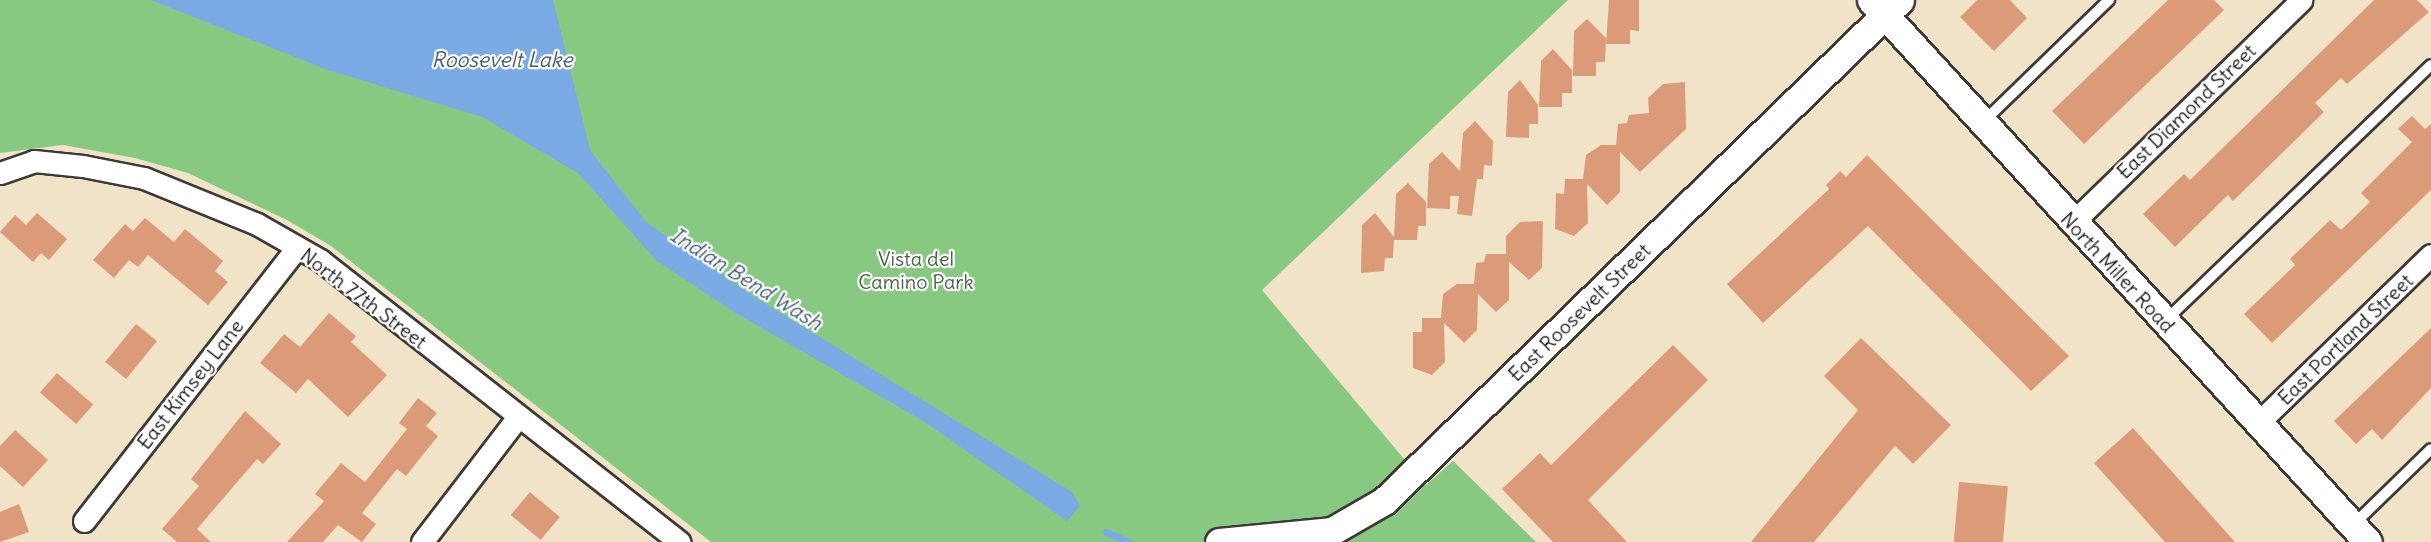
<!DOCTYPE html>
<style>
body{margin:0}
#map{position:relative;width:2431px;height:542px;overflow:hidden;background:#f1e3c7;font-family:Delius,sans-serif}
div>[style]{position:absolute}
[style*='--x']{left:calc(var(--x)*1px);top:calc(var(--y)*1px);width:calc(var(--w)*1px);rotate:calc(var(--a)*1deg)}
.green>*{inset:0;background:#88c981}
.water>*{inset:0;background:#7aabe5}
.stream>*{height:7px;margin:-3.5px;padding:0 3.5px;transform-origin:3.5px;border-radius:3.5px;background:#7aabe5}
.building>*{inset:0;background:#dc9b78;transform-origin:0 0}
.roads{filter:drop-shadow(2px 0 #3c3a36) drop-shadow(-2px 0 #3c3a36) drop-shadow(0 2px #3c3a36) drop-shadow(0 -2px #3c3a36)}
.service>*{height:10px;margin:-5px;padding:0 5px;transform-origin:5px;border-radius:5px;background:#fff}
.minor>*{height:21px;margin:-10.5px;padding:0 10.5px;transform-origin:10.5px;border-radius:10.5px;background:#fff}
.tertiary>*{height:27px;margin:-13.5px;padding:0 13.5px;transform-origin:13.5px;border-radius:13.5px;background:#fff}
span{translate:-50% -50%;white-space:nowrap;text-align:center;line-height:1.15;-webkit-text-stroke:4.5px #fff;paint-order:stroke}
.street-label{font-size:20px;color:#1c1c1c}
.park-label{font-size:20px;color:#476144}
.water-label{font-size:21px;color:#465c76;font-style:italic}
</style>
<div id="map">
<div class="green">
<div style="clip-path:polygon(0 0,1568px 0,1262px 290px,1426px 485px,1453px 461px,1536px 542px,711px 542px,331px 246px,287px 220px,188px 173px,135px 158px,63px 145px,0 153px)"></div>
</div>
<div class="water">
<div style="clip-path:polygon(151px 0,553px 0,590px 150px,646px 222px,758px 299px,1072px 492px,1080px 506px,1067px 521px,923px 421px,734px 312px,657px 261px,578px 173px,482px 117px,325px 69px)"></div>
</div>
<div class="stream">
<div style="--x:1106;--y:532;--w:24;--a:24"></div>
</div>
<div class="building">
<div style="clip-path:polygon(1609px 0,1639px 0,1639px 31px,1630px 30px,1630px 44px,1606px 44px)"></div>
<div style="clip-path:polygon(1977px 0,2010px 0,2027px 18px,1994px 51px,1960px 17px)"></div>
<div style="clip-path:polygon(2168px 0,2214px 0,2224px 10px,2084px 144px,2052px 111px)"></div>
<div style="clip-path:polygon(2374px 0,2417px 0,2429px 12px,2347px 84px,2341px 78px,2315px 103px,2324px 112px,2233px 201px,2228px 195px,2175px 247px,2143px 214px,2184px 174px,2190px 180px)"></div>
<div style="clip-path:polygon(1587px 19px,1606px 38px,1605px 62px,1596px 62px,1596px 76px,1573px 76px,1574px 31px)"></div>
<div style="clip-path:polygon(1553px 49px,1572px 70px,1572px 93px,1562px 93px,1562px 107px,1539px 107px,1541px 61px)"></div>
<div style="clip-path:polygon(1520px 80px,1538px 105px,1538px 124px,1529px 124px,1529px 138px,1506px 137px,1508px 92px)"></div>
<div style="clip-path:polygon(1685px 82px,1686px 129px,1640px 172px,1620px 152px,1620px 192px,1607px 205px,1587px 184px,1588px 223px,1574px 236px,1555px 229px,1556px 193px,1564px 194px,1565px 179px,1583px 179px,1586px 155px,1601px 145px,1616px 145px,1618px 124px,1627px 123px,1629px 115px,1649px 113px,1648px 98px,1663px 84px)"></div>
<div style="clip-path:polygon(2412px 116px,2425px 129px,2431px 124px,2431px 190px,2272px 343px,2244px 314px,2295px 265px,2290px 259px,2330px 220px,2341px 230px,2370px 202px,2361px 193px,2412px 142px,2398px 129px)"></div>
<div style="clip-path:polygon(1475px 121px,1493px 141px,1492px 166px,1484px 165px,1483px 179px,1477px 179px,1472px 216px,1457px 214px,1459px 196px,1450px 196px,1450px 209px,1427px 208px,1429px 164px,1442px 152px,1460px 171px,1463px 133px)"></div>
<div style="clip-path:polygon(1867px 155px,2069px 356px,2031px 391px,1868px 226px,1763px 323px,1727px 284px,1829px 189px,1826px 185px,1840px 171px,1846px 177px)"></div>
<div style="clip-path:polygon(1408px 183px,1426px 202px,1426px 226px,1418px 226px,1417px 240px,1394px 240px,1396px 194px)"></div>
<div style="clip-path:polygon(37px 213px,67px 239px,49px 260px,41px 253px,33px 262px,0 232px,15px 215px,26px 225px)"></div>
<div style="clip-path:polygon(1375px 213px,1394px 237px,1393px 258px,1385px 258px,1384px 271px,1361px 273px,1362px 225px)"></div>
<div style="clip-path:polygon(145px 218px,174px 242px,185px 229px,223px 261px,215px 271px,228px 282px,208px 305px,148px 255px,138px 267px,129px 260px,114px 278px,93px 260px,125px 224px,133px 231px)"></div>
<div style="clip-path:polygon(1543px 221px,1542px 268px,1529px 280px,1509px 262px,1509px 300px,1496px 312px,1478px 294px,1477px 330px,1464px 343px,1444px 323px,1445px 362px,1432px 375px,1413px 368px,1413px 332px,1422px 332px,1422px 318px,1441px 318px,1443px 294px,1457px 284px,1474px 284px,1476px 263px,1484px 262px,1486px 254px,1506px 254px,1506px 236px,1520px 222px)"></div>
<div style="clip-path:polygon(329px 313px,356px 336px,351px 342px,387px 375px,348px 417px,308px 379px,296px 393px,260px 363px,284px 334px,300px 347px)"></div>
<div style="left:136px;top:324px;width:27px;height:49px;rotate:39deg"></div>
<div style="clip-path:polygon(2431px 328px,2431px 388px,2382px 440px,2372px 429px,2356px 444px,2334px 421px)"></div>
<div style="clip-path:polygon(1861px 338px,1951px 425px,1913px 464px,1895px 446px,1814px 542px,1751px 542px,1858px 410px,1824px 376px)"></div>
<div style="clip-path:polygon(1673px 345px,1708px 380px,1588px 500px,1627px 542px,1553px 542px,1502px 489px,1540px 453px,1551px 465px)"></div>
<div style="left:57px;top:373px;width:48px;height:26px;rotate:41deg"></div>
<div style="clip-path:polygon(418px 398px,437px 413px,426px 426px,438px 436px,406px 476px,397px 469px,362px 513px,376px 524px,362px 542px,338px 525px,323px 542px,287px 542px,324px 501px,315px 494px,341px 463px,365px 482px,407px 429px,399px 423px)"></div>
<div style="clip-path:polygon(245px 411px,281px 444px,263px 464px,257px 459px,197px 529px,211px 542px,177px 542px,162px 529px,199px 486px,191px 479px)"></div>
<div style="clip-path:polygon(2133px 428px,2235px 542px,2165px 542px,2094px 463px)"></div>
<div style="clip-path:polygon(15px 430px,48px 460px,23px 487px,0 466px,0 446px)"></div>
<div style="left:1959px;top:482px;width:49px;height:60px;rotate:5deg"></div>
<div style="left:530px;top:492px;width:39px;height:30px;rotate:40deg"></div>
<div style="clip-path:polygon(19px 504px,29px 532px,0 542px,0 512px)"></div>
</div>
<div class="roads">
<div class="service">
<div style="--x:1982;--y:123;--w:177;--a:-44.1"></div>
<div style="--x:2165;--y:321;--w:369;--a:-43.9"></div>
<div style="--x:2354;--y:524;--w:107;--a:-44.2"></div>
</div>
<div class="minor">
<div style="--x:0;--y:173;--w:36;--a:-19"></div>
<div style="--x:34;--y:161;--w:49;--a:5.8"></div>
<div style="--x:83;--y:166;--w:62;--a:11.1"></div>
<div style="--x:144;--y:178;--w:122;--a:22.2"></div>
<div style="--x:257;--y:224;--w:73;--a:29.7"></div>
<div style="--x:320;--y:260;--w:457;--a:38.1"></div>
<div style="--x:2072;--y:223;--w:320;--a:-44.2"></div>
<div style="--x:2258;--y:423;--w:241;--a:-44.2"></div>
<div style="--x:84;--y:521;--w:347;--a:-52.1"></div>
<div style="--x:422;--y:542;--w:158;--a:-52.5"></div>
</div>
<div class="tertiary">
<div style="--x:1871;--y:0;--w:735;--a:47.48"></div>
<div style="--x:1219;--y:542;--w:114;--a:-5.6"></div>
<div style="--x:1332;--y:531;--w:60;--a:-30"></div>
<div style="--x:1384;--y:501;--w:719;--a:-44.15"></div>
</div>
</div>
<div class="street-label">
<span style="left:2186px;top:111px;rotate:-44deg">East Diamond Street</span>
<span style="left:2118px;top:272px;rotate:47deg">North Miller Road</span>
<span style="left:364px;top:298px;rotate:37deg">North 77th Street</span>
<span style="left:1579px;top:312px;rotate:-44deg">East Roosevelt Street</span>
<span style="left:2345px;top:339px;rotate:-44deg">East Portland Street</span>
<span style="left:190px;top:384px;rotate:-52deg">East Kimsey Lane</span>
</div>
<div class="park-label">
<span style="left:916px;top:270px">Vista del<br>Camino Park</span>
</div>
<div class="water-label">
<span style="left:502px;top:60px">Roosevelt Lake</span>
<span style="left:746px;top:279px;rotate:32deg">Indian Bend Wash</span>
</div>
</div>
